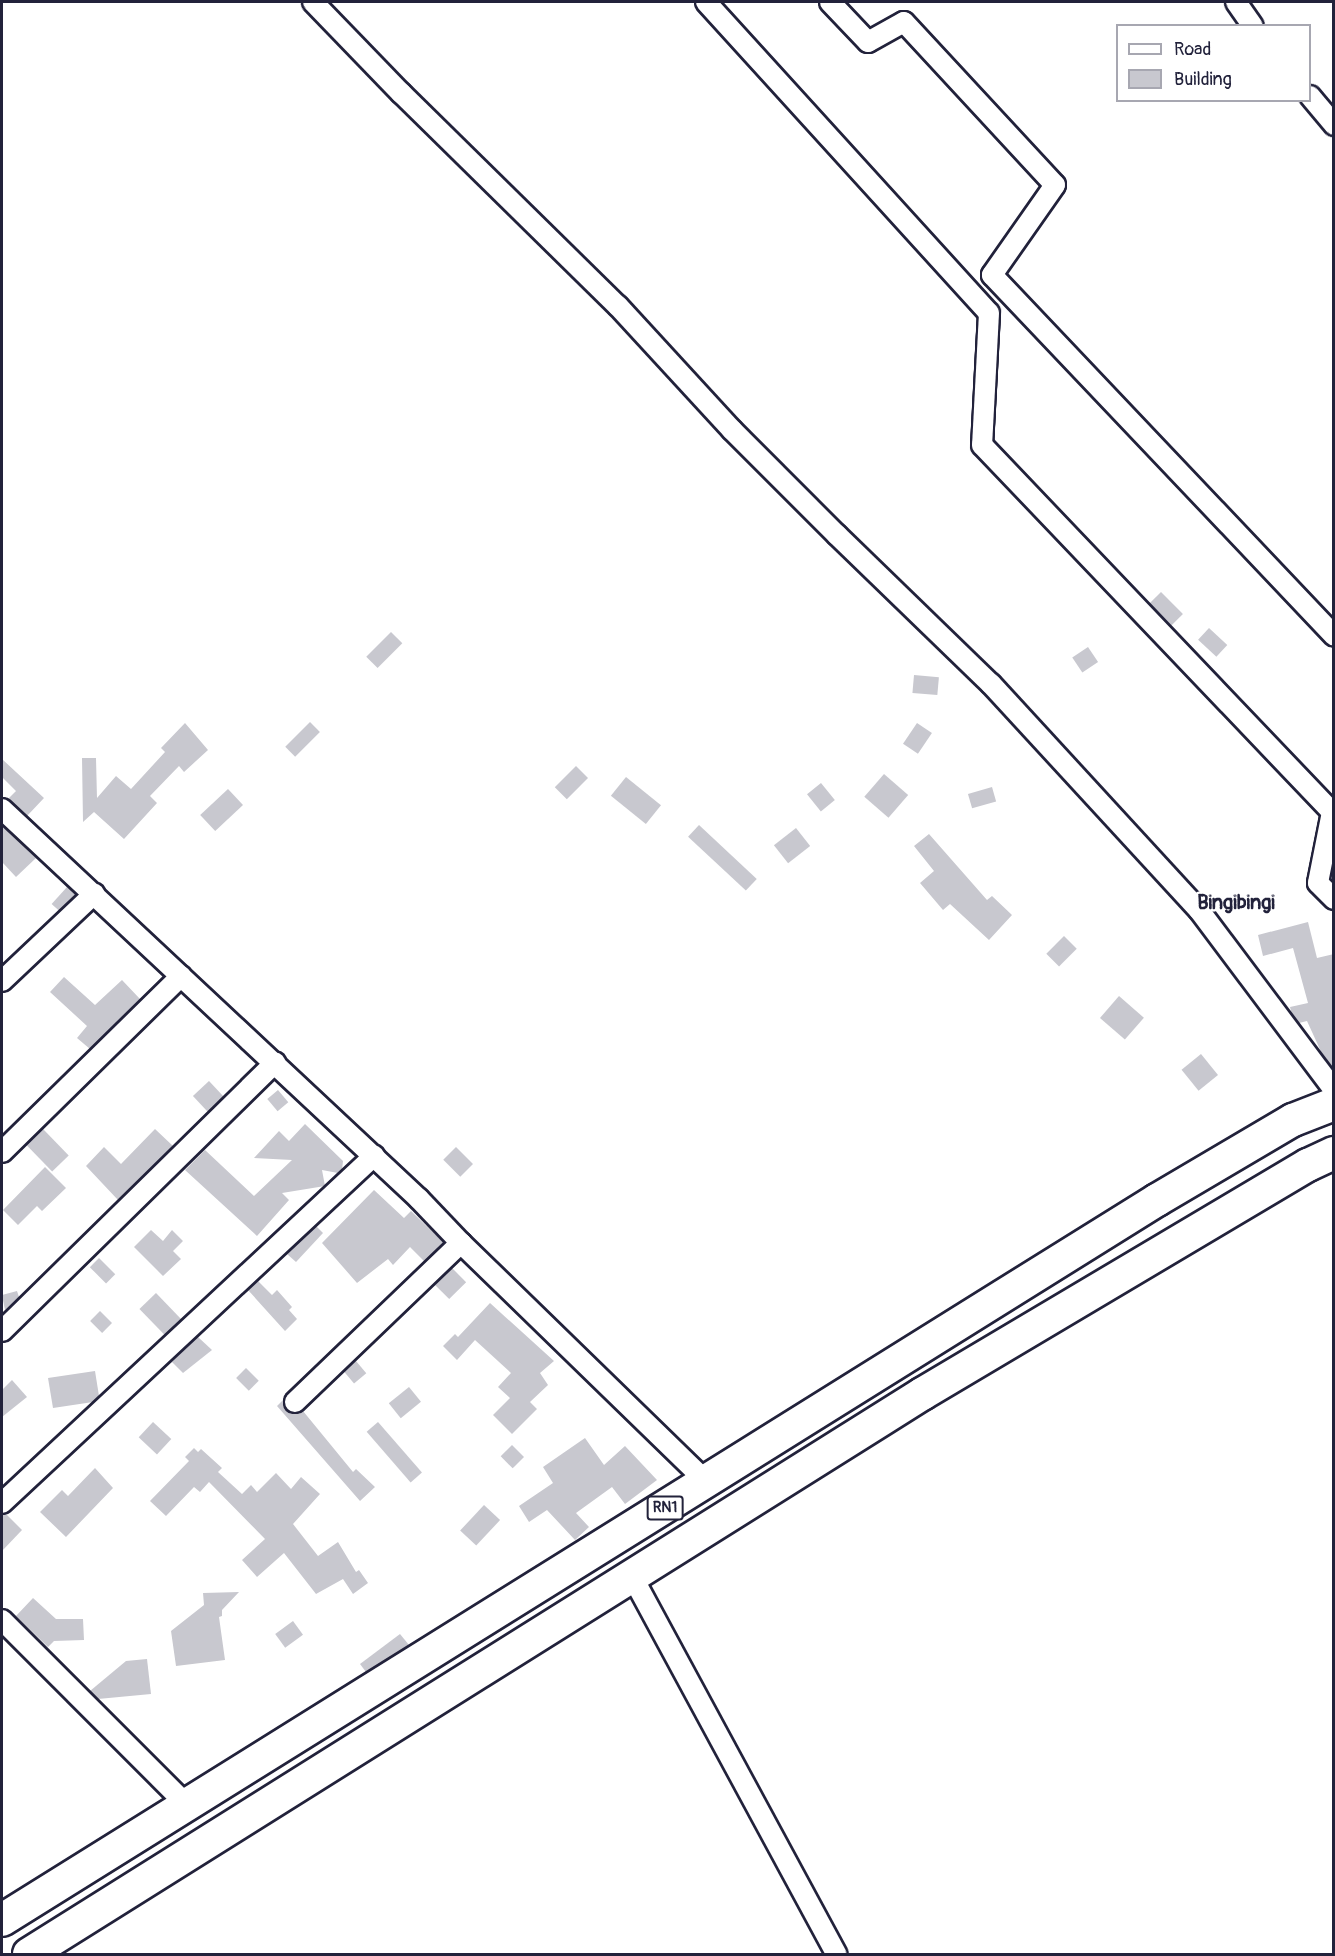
<!DOCTYPE html>
<style>
body{margin:0}
#map{position:relative;width:1335px;height:1956px;overflow:hidden;background:#fff;font-family:Pangolin,sans-serif}
div>[style]{position:absolute}
[style*='--x']{left:calc(var(--x)*1px);top:calc(var(--y)*1px);width:calc(var(--w)*1px);rotate:calc(var(--a)*1deg)}
.building>*{inset:0;background:#c8c8cf;transform-origin:0 0}
.roads{filter:drop-shadow(2px 0 #22223b) drop-shadow(-2px 0 #22223b) drop-shadow(0 2px #22223b) drop-shadow(0 -2px #22223b)}
.minor>*{height:20px;margin:-10px;padding:0 10px;transform-origin:10px;border-radius:10px;background:#fff}
.trunk>*{height:32px;margin:-16px;padding:0 16px;transform-origin:16px;border-radius:16px;background:#fff}
span{translate:-50% -50%;white-space:nowrap;text-align:center;line-height:1.15;-webkit-text-stroke:4.5px #fff;paint-order:stroke}
.shield-label span{padding:2px 4px;background:#fff;border:2px solid;border-radius:4px;-webkit-text-stroke-width:0}
.shield-label{font-size:15px;color:#22223b;font-weight:700}
.quarter-label{font-size:20px;color:#22223b;font-weight:700}
.frame{position:absolute;inset:0;border:3px solid #22223b;pointer-events:none}
.legend{position:absolute;left:1116px;top:24px;width:195px;height:78px;box-sizing:border-box;background:#fff;border:2px solid #a7a7b1;margin:0;padding:8px 10px;list-style:none;font-size:18px;color:#22223b}
.legend li{display:flex;align-items:center;gap:12px;height:30px}
.legend b{width:30px;border:2px solid #a7a7b1}
</style>
<div id="map">
<div class="building">
<div style="left:1161px;top:592px;width:31px;height:16px;rotate:45deg"></div>
<div style="left:1209px;top:628px;width:25px;height:16px;rotate:43deg"></div>
<div style="left:391px;top:632px;width:16px;height:35px;rotate:45deg"></div>
<div style="left:1088px;top:647px;width:18px;height:19px;rotate:56deg"></div>
<div style="left:914px;top:675px;width:25px;height:18px;rotate:5deg"></div>
<div style="left:310px;top:722px;width:14px;height:35px;rotate:45deg"></div>
<div style="clip-path:polygon(185px 723px,208px 750px,184px 772px,179px 766px,150px 796px,157px 803px,124px 839px,94px 812px,83px 822px,82px 758px,96px 758px,97px 798px,116px 776px,131px 789px,165px 752px,161px 748px)"></div>
<div style="left:917px;top:723px;width:18px;height:25px;rotate:34deg"></div>
<div style="clip-path:polygon(2px 759px,44px 798px,27px 816px,8px 799px,16px 791px,2px 777px)"></div>
<div style="left:576px;top:766px;width:17px;height:30px;rotate:45deg"></div>
<div style="left:884px;top:774px;width:32px;height:30px;rotate:41deg"></div>
<div style="left:626px;top:777px;width:45px;height:24px;rotate:39deg"></div>
<div style="left:821px;top:783px;width:22px;height:18px;rotate:51deg"></div>
<div style="left:992px;top:787px;width:15px;height:25px;rotate:74deg"></div>
<div style="left:228px;top:789px;width:22px;height:38px;rotate:47deg"></div>
<div style="clip-path:polygon(2px 825px,36px 858px,16px 877px,2px 862px)"></div>
<div style="left:699px;top:825px;width:79px;height:16px;rotate:43deg"></div>
<div style="left:796px;top:828px;width:23px;height:28px;rotate:52deg"></div>
<div style="clip-path:polygon(929px 834px,987px 900px,992px 896px,1012px 915px,989px 940px,950px 904px,943px 910px,920px 883px,934px 871px,914px 846px)"></div>
<div style="left:67px;top:887px;width:12px;height:23px;rotate:42deg"></div>
<div style="clip-path:polygon(1308px 922px,1317px 958px,1334px 954px,1334px 1069px,1323px 1056px,1307px 1021px,1299px 1023px,1292px 1015px,1290px 1007px,1308px 1003px,1293px 948px,1263px 956px,1258px 935px)"></div>
<div style="left:1064px;top:936px;width:18px;height:25px;rotate:45deg"></div>
<div style="clip-path:polygon(64px 977px,95px 1005px,122px 980px,140px 999px,90px 1049px,77px 1038px,87px 1026px,50px 992px)"></div>
<div style="left:1119px;top:996px;width:33px;height:29px;rotate:41deg"></div>
<div style="left:1201px;top:1054px;width:27px;height:25px;rotate:51deg"></div>
<div style="left:209px;top:1081px;width:22px;height:22px;rotate:47deg"></div>
<div style="left:278px;top:1090px;width:16px;height:14px;rotate:50deg"></div>
<div style="clip-path:polygon(305px 1124px,343px 1161px,342px 1170px,338px 1173px,322px 1170px,325px 1186px,282px 1193px,289px 1200px,257px 1236px,185px 1170px,205px 1150px,254px 1196px,292px 1160px,254px 1158px,279px 1131px,289px 1141px)"></div>
<div style="left:43px;top:1129px;width:37px;height:23px;rotate:46deg"></div>
<div style="clip-path:polygon(155px 1129px,173px 1146px,118px 1200px,86px 1166px,104px 1147px,121px 1164px)"></div>
<div style="left:456px;top:1147px;width:24px;height:18px;rotate:45deg"></div>
<div style="clip-path:polygon(45px 1167px,66px 1188px,42px 1211px,37px 1206px,18px 1225px,3px 1210px)"></div>
<div style="clip-path:polygon(374px 1190px,404px 1218px,411px 1211px,444px 1243px,424px 1261px,410px 1247px,393px 1265px,388px 1259px,357px 1283px,322px 1243px)"></div>
<div style="clip-path:polygon(316px 1226px,323px 1233px,296px 1262px,287px 1254px)"></div>
<div style="clip-path:polygon(151px 1230px,163px 1241px,172px 1230px,183px 1241px,173px 1251px,181px 1259px,163px 1276px,134px 1247px)"></div>
<div style="left:99px;top:1258px;width:23px;height:13px;rotate:45deg"></div>
<div style="left:452px;top:1268px;width:20px;height:24px;rotate:45deg"></div>
<div style="clip-path:polygon(258px 1281px,272px 1295px,277px 1290px,292px 1307px,289px 1310px,297px 1319px,285px 1331px,248px 1290px)"></div>
<div style="clip-path:polygon(17px 1291px,19px 1297px,5px 1310px,2px 1295px)"></div>
<div style="left:156px;top:1293px;width:36px;height:23px;rotate:46deg"></div>
<div style="clip-path:polygon(490px 1303px,554px 1361px,540px 1373px,548px 1385px,530px 1402px,537px 1409px,512px 1434px,493px 1415px,510px 1398px,498px 1387px,511px 1373px,475px 1340px,457px 1360px,443px 1346px,455px 1334px,458px 1337px)"></div>
<div style="left:100px;top:1311px;width:17px;height:14px;rotate:45deg"></div>
<div style="clip-path:polygon(198px 1337px,212px 1350px,183px 1373px,172px 1362px)"></div>
<div style="left:356px;top:1361px;width:16px;height:16px;rotate:50deg"></div>
<div style="left:246px;top:1368px;width:18px;height:14px;rotate:45deg"></div>
<div style="clip-path:polygon(95px 1371px,99px 1396px,93px 1402px,53px 1408px,48px 1378px)"></div>
<div style="clip-path:polygon(12px 1380px,27px 1397px,2px 1417px,2px 1390px)"></div>
<div style="left:409px;top:1387px;width:19px;height:26px;rotate:51deg"></div>
<div style="clip-path:polygon(283px 1400px,287px 1411px,292px 1414px,303px 1411px,353px 1472px,356px 1469px,375px 1487px,360px 1501px,277px 1406px)"></div>
<div style="left:153px;top:1422px;width:25px;height:21px;rotate:43deg"></div>
<div style="left:378px;top:1422px;width:67px;height:15px;rotate:49deg"></div>
<div style="clip-path:polygon(585px 1438px,604px 1465px,625px 1446px,657px 1480px,625px 1504px,612px 1487px,576px 1513px,589px 1527px,575px 1540px,547px 1510px,529px 1522px,519px 1506px,553px 1483px,543px 1467px)"></div>
<div style="left:512px;top:1445px;width:17px;height:16px;rotate:45deg"></div>
<div style="clip-path:polygon(194px 1448px,198px 1452px,201px 1449px,222px 1468px,218px 1472px,242px 1494px,251px 1485px,257px 1492px,276px 1473px,291px 1489px,301px 1477px,320px 1494px,293px 1524px,318px 1556px,338px 1542px,356px 1572px,359px 1570px,368px 1583px,353px 1594px,343px 1579px,316px 1594px,284px 1553px,257px 1577px,242px 1560px,265px 1539px,209px 1482px,200px 1492px,194px 1487px,166px 1516px,150px 1501px,189px 1461px,185px 1457px)"></div>
<div style="clip-path:polygon(95px 1468px,113px 1488px,66px 1537px,40px 1512px,62px 1490px,68px 1496px)"></div>
<div style="left:484px;top:1505px;width:22px;height:35px;rotate:43deg"></div>
<div style="clip-path:polygon(6px 1514px,22px 1530px,2px 1551px,2px 1515px)"></div>
<div style="clip-path:polygon(239px 1592px,222px 1610px,222px 1616px,219px 1617px,225px 1660px,176px 1666px,171px 1631px,204px 1605px,203px 1593px)"></div>
<div style="clip-path:polygon(33px 1598px,56px 1619px,83px 1619px,84px 1640px,54px 1641px,48px 1647px,16px 1616px)"></div>
<div style="left:293px;top:1621px;width:17px;height:22px;rotate:54deg"></div>
<div style="clip-path:polygon(400px 1634px,409px 1645px,366px 1672px,360px 1664px)"></div>
<div style="clip-path:polygon(147px 1659px,151px 1694px,98px 1699px,90px 1691px,126px 1661px)"></div>
</div>
<div class="roads">
<div class="minor">
<div style="--x:313;--y:2;--w:127;--a:46"></div>
<div style="--x:401;--y:93;--w:304;--a:44.5"></div>
<div style="--x:618;--y:306;--w:168;--a:47.4"></div>
<div style="--x:732;--y:430;--w:148;--a:45"></div>
<div style="--x:837;--y:535;--w:214;--a:44.1"></div>
<div style="--x:991;--y:684;--w:307;--a:47.4"></div>
<div style="--x:1199;--y:910;--w:225;--a:53.1"></div>
<div style="--x:706;--y:2;--w:420;--a:47.7"></div>
<div style="--x:989;--y:313;--w:132;--a:93"></div>
<div style="--x:982;--y:445;--w:507;--a:46.36"></div>
<div style="--x:1332;--y:812;--w:72;--a:101.2"></div>
<div style="--x:1318;--y:883;--w:23;--a:45"></div>
<div style="--x:830;--y:2;--w:55;--a:46.5"></div>
<div style="--x:868;--y:42;--w:41;--a:-29.1"></div>
<div style="--x:904;--y:22;--w:222;--a:47.2"></div>
<div style="--x:1055;--y:185;--w:110;--a:125"></div>
<div style="--x:992;--y:275;--w:497;--a:46.5"></div>
<div style="--x:1236;--y:2;--w:29;--a:55"></div>
<div style="--x:1310;--y:96;--w:38;--a:50"></div>
<div style="--x:2;--y:809;--w:571;--a:43.08"></div>
<div style="--x:419;--y:1199;--w:61;--a:46.3"></div>
<div style="--x:461;--y:1243;--w:343;--a:44.2"></div>
<div style="--x:2;--y:981;--w:127;--a:-43.4"></div>
<div style="--x:2;--y:1152;--w:251;--a:-44.5"></div>
<div style="--x:2;--y:1331;--w:383;--a:-44.5"></div>
<div style="--x:295;--y:1402;--w:230;--a:-43.8"></div>
<div style="--x:2;--y:1503;--w:509;--a:-43.01"></div>
<div style="--x:632;--y:1576;--w:430;--a:61.6"></div>
<div style="--x:2;--y:1620;--w:260;--a:45"></div>
</div>
<div class="trunk">
<div style="--x:2;--y:1920;--w:1361;--a:-31.94"></div>
<div style="--x:1157;--y:1200;--w:158;--a:-30.5"></div>
<div style="--x:1293;--y:1120;--w:44;--a:-21.3"></div>
<div style="--x:29;--y:1954;--w:1054;--a:-32.09"></div>
<div style="--x:922;--y:1394;--w:449;--a:-30.7"></div>
<div style="--x:1308;--y:1165;--w:29;--a:-25"></div>
</div>
</div>
<div class="shield-label">
<span style="left:665px;top:1508px">RN1</span>
</div>
<div class="quarter-label">
<span style="left:1236px;top:902px">Bingibingi</span>
</div>
<div class="frame"></div>
<ul class="legend">
<li><b style="height:8px;background:#fff"></b>Road</li>
<li><b style="height:16px;background:#c8c8cf"></b>Building</li>
</ul>
</div>
